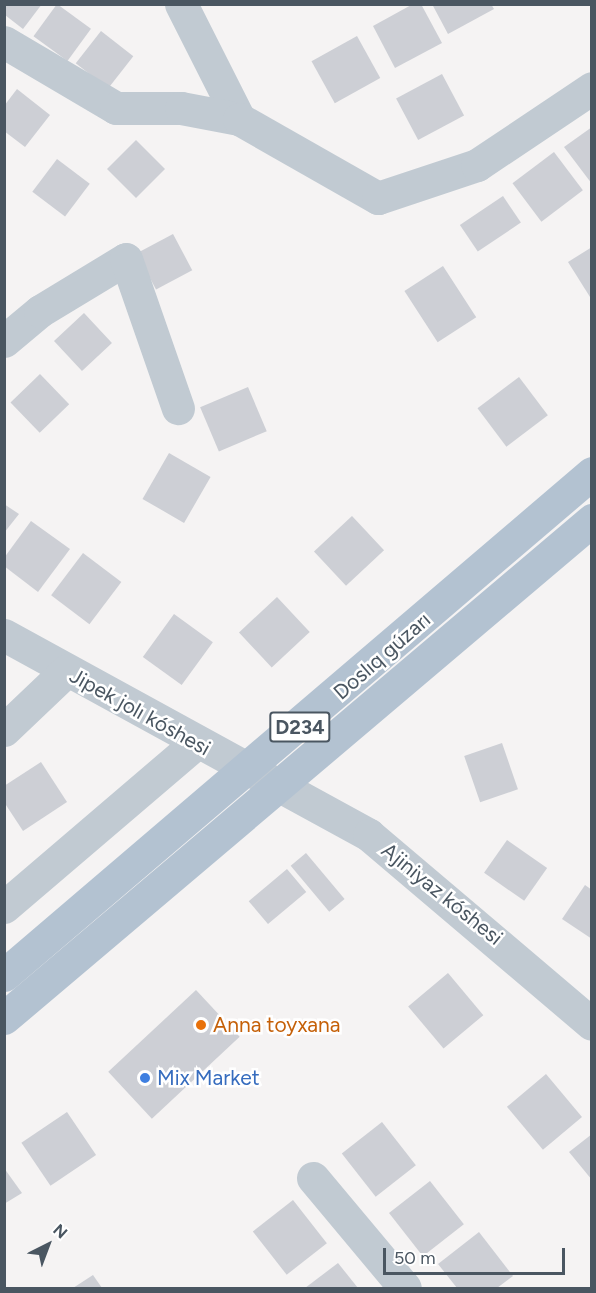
<!DOCTYPE html>
<meta charset="utf-8">
<style>
body{margin:0}
#map{position:relative;width:596px;height:1293px;overflow:hidden;background:#f5f3f3;font-family:Figtree,sans-serif}
div>[style]{position:absolute}
[style*='--x']{left:calc(var(--x)*1px);top:calc(var(--y)*1px);width:calc(var(--w)*1px);rotate:calc(var(--a)*1deg)}
.building>*{inset:0;background:#cdcfd5;transform-origin:0 0}
.minor>*{height:33px;margin:-16.5px;padding:0 16.5px;transform-origin:16.5px;border-radius:16.5px;background:#c1cad2}
.major>*{height:33px;margin:-16.5px;padding:0 16.5px;transform-origin:16.5px;border-radius:16.5px;background:#b3c2d1}
.dots>*{width:16px;height:16px;translate:-50% -50%;box-sizing:border-box;border:3px solid #fff;border-radius:50%}
span{translate:-50% -50%;white-space:nowrap;text-align:center;line-height:1.15;-webkit-text-stroke:5px #fff;paint-order:stroke}
.shield-label span{padding:2px 4px;background:#fff;border:2px solid;border-radius:4px;-webkit-text-stroke-width:0}
.shield-label{font-size:20px;color:#4a5661;font-weight:700}
.street-label{font-size:21px;color:#4a5661}
.food-label{font-size:21px;color:#c56008}
.left{translate:0 -50%;text-align:left}
.shop-label{font-size:21px;color:#366cbe}
.frame{position:absolute;inset:0;border:6px solid #4a5661;pointer-events:none}
.north{position:absolute;left:18px;top:1215px;width:60px;height:60px;-webkit-text-stroke:4px #fff;paint-order:stroke;rotate:42deg;font-size:16px;font-weight:700;line-height:24px;text-align:center;color:#4a5661}
.north::after{content:'';display:block;margin:auto;width:21px;height:27px;background:#4a5661;clip-path:polygon(50% 0,100% 100%,50% 72%,0 100%)}
.scale{position:absolute;left:383px;top:1248px;width:182px;height:27px;box-sizing:border-box;border:3px solid #4a5661;border-top:0;padding-left:8px;font-size:18px;line-height:21px;white-space:nowrap;color:#4a5661;-webkit-text-stroke:4px #fff;paint-order:stroke}
</style>
<div id="map">
<div class="building">
<div style="clip-path:polygon(5px 4px,42px 4px,23px 29px,5px 15px)"></div>
<div style="left:57px;top:4px;width:42px;height:40px;rotate:36deg"></div>
<div style="clip-path:polygon(413px 4px,421px 4px,442px 43px,395px 68px,373px 26px)"></div>
<div style="clip-path:polygon(432px 4px,491px 4px,494px 9px,448px 34px)"></div>
<div style="left:101px;top:31px;width:41px;height:41px;rotate:38deg"></div>
<div style="left:357px;top:36px;width:48px;height:52px;rotate:61deg"></div>
<div style="left:442px;top:74px;width:47px;height:52px;rotate:62deg"></div>
<div style="clip-path:polygon(17px 89px,50px 115px,25px 147px,4px 131px,4px 106px)"></div>
<div style="clip-path:polygon(592px 127px,592px 184px,564px 147px)"></div>
<div style="left:136px;top:140px;width:41px;height:41px;rotate:45deg"></div>
<div style="left:554px;top:152px;width:48px;height:52px;rotate:53deg"></div>
<div style="left:57px;top:159px;width:41px;height:41px;rotate:37deg"></div>
<div style="left:503px;top:196px;width:32px;height:52px;rotate:56deg"></div>
<div style="left:173px;top:234px;width:41px;height:41px;rotate:62deg"></div>
<div style="clip-path:polygon(592px 247px,592px 295px,590px 297px,568px 262px)"></div>
<div style="left:443px;top:266px;width:61px;height:46px;rotate:57deg"></div>
<div style="left:84px;top:313px;width:41px;height:41px;rotate:47deg"></div>
<div style="left:40px;top:374px;width:42px;height:41px;rotate:46deg"></div>
<div style="left:519px;top:377px;width:48px;height:52px;rotate:53deg"></div>
<div style="left:248px;top:387px;width:48px;height:52px;rotate:67deg"></div>
<div style="left:169px;top:453px;width:48px;height:53px;rotate:30deg"></div>
<div style="clip-path:polygon(4px 504px,19px 514px,4px 533px)"></div>
<div style="left:352px;top:516px;width:47px;height:52px;rotate:47deg"></div>
<div style="clip-path:polygon(31px 521px,70px 549px,38px 592px,4px 566px,4px 558px)"></div>
<div style="left:83px;top:553px;width:48px;height:53px;rotate:37deg"></div>
<div style="left:277px;top:597px;width:48px;height:52px;rotate:47deg"></div>
<div style="left:174px;top:614px;width:48px;height:53px;rotate:36deg"></div>
<div style="left:502px;top:743px;width:49px;height:40px;rotate:71deg"></div>
<div style="clip-path:polygon(41px 762px,67px 802px,23px 831px,4px 802px,4px 786px)"></div>
<div style="left:507px;top:840px;width:49px;height:40px;rotate:35deg"></div>
<div style="left:306px;top:853px;width:60px;height:20px;rotate:50deg"></div>
<div style="left:287px;top:869px;width:30px;height:50px;rotate:50deg"></div>
<div style="clip-path:polygon(585px 885px,592px 890px,592px 939px,562px 919px)"></div>
<div style="left:448px;top:973px;width:55px;height:52px;rotate:50deg"></div>
<div style="left:196px;top:990px;width:64px;height:120px;rotate:47deg"></div>
<div style="left:546px;top:1074px;width:56px;height:51px;rotate:50deg"></div>
<div style="left:67px;top:1112px;width:52px;height:55px;rotate:56deg"></div>
<div style="left:382px;top:1122px;width:55px;height:51px;rotate:52deg"></div>
<div style="clip-path:polygon(592px 1134px,592px 1180px,569px 1152px)"></div>
<div style="clip-path:polygon(4px 1168px,22px 1193px,4px 1204px)"></div>
<div style="left:430px;top:1181px;width:55px;height:52px;rotate:52deg"></div>
<div style="left:293px;top:1200px;width:55px;height:51px;rotate:52deg"></div>
<div style="clip-path:polygon(479px 1232px,513px 1276px,497px 1288px,457px 1288px,438px 1264px)"></div>
<div style="clip-path:polygon(338px 1263px,358px 1288px,305px 1288px)"></div>
<div style="clip-path:polygon(93px 1275px,102px 1288px,73px 1288px)"></div>
</div>
<div class="minor">
<div style="--x:181;--y:4;--w:129;--a:63.2"></div>
<div style="--x:4;--y:42;--w:130;--a:30.5"></div>
<div style="--x:116;--y:108;--w:65;--a:0"></div>
<div style="--x:181;--y:108;--w:59;--a:10.7"></div>
<div style="--x:239;--y:119;--w:160;--a:29.6"></div>
<div style="--x:378;--y:198;--w:104;--a:-18.4"></div>
<div style="--x:477;--y:165;--w:138;--a:-33.8"></div>
<div style="--x:4;--y:341;--w:47;--a:-39.8"></div>
<div style="--x:40;--y:311;--w:100;--a:-31.2"></div>
<div style="--x:126;--y:259;--w:158;--a:70.8"></div>
<div style="--x:4;--y:635;--w:416;--a:28.7"></div>
<div style="--x:369;--y:835;--w:292;--a:40.3"></div>
<div style="--x:4;--y:730;--w:86;--a:-43.6"></div>
<div style="--x:4;--y:907;--w:251;--a:-40.5"></div>
<div style="--x:313;--y:1178;--w:143;--a:50.1"></div>
</div>
<div class="major">
<div style="--x:4;--y:975;--w:773;--a:-40.49"></div>
<div style="--x:4;--y:1018;--w:771;--a:-40.26"></div>
</div>
<div class="dots">
<div style="left:201px;top:1025px;background:#e8710a"></div>
<div style="left:145px;top:1078px;background:#3f7fe0"></div>
</div>
<div class="shield-label">
<span style="left:300px;top:727px">D234</span>
</div>
<div class="street-label">
<span style="left:382px;top:656px;rotate:-41deg">Doslıq gúzarı</span>
<span style="left:140px;top:712px;rotate:29deg">Jipek jolı kóshesi</span>
<span style="left:442px;top:894px;rotate:39deg">Ajiniyaz kóshesi</span>
</div>
<div class="food-label">
<span class="left" style="left:213px;top:1025px">Anna toyxana</span>
</div>
<div class="shop-label">
<span class="left" style="left:157px;top:1078px">Mix Market</span>
</div>
<div class="frame"></div>
<div class="north">N</div>
<div class="scale">50 m</div>
</div>
